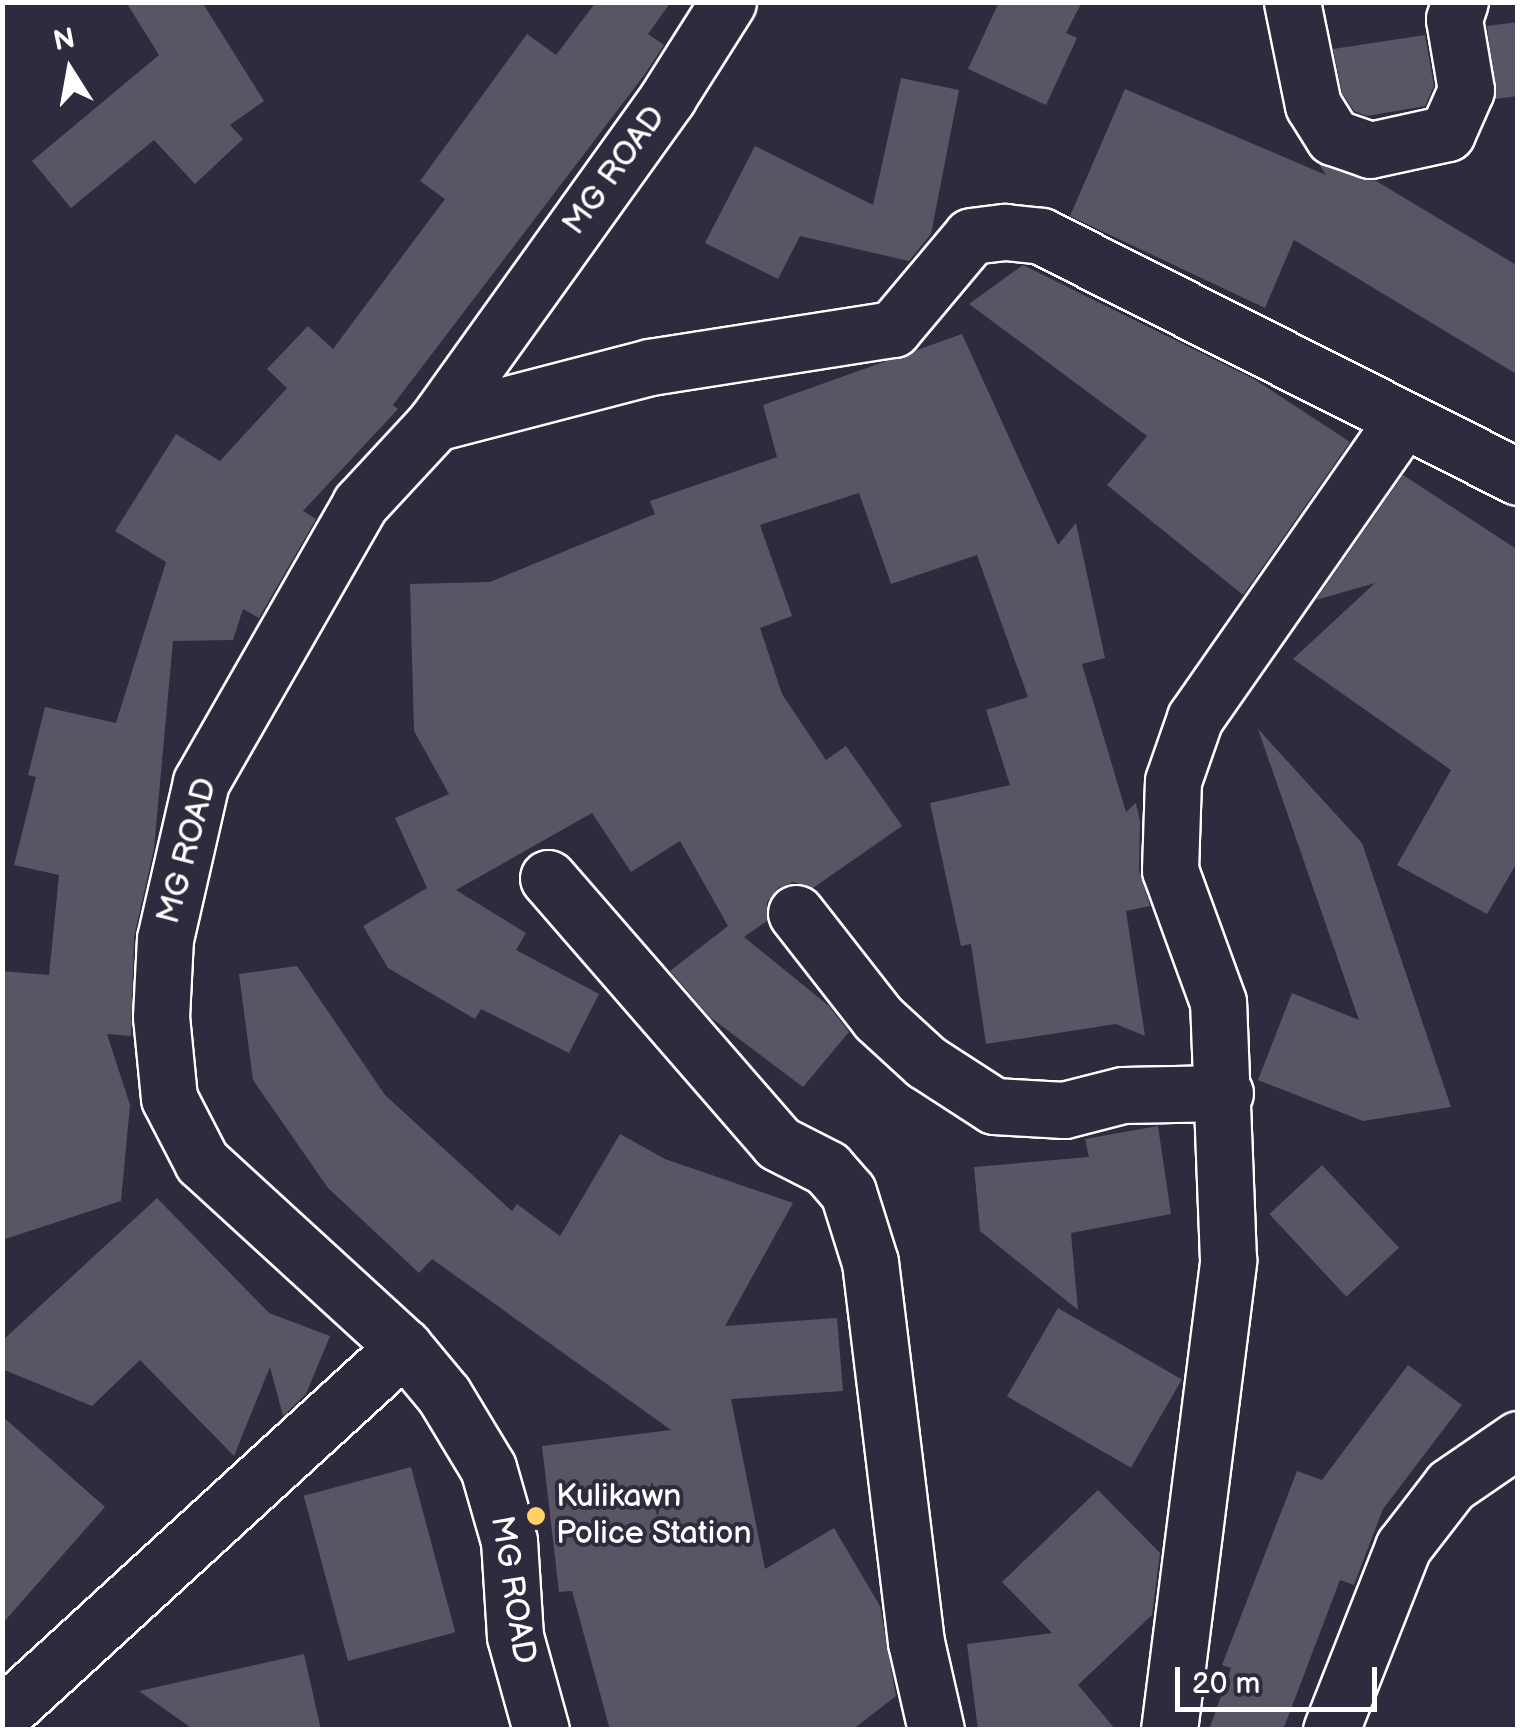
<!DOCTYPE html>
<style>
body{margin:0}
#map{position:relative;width:1520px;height:1732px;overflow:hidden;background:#2f2a3d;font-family:"Balsamiq Sans",sans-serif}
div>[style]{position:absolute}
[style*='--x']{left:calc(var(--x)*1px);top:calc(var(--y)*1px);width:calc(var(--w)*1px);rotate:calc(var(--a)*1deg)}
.building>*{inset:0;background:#595564;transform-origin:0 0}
.roads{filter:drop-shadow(2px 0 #fff) drop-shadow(-2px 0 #fff) drop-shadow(0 2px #fff) drop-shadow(0 -2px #fff)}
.minor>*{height:55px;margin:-27.5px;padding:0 27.5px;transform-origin:27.5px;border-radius:27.5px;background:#2f2a3d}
.major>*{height:55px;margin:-27.5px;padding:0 27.5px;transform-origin:27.5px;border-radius:27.5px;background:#2f2a3d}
.dots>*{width:28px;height:28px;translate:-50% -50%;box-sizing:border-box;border:5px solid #2f2a3d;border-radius:50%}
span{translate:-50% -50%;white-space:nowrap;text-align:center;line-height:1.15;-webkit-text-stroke:8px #2f2a3d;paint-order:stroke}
.street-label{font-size:32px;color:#fff}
.poi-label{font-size:32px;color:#fff}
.left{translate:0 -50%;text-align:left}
.frame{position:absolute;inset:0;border:5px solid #fff;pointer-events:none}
.north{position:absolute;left:20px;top:20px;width:100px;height:100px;-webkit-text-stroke:8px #2f2a3d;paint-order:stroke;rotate:349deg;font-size:28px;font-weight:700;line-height:40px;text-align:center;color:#fff}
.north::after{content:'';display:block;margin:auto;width:35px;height:45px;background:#fff;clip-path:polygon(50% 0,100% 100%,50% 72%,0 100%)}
.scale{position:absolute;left:1175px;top:1667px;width:202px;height:45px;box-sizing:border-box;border:5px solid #fff;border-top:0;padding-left:12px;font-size:30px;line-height:35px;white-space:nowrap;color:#fff;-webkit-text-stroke:8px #2f2a3d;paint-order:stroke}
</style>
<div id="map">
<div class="building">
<div style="clip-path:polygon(126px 2px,202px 2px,264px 101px,230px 125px,243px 139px,195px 184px,154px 140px,71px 208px,32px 161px,159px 55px)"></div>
<div style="clip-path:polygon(596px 2px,671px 2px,648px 34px,664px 45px,645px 74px,393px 405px,398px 409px,303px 511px,316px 519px,259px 618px,243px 609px,233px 640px,173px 641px,154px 849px,134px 937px,131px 1036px,107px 1034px,130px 1105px,121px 1201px,2px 1240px,2px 971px,49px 975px,59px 875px,14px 865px,36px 777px,28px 775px,45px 707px,116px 723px,166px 562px,115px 531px,176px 434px,220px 461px,287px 388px,267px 369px,308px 326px,333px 349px,445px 199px,420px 181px,527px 34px,556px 55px)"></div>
<div style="clip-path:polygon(999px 2px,1082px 2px,1066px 33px,1077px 38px,1046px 105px,968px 69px)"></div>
<div style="clip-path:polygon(1518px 22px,1518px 96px,1495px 99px,1487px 26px)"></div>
<div style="clip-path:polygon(1425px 35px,1434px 86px,1425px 106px,1367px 116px,1354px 111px,1342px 93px,1333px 49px)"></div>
<div style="clip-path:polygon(901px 78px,959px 90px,931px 234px,909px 261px,800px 236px,778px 279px,705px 243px,755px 146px,873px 205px)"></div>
<div style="clip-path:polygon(1125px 89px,1326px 175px,1319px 164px,1376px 181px,1518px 266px,1518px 375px,1294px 240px,1265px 308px,1070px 216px)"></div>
<div style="clip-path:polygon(1023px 265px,1254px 379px,1350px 442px,1243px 595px,1107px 485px,1147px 436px,969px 304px)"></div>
<div style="clip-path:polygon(962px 334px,1058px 545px,1076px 523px,1105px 658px,1082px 664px,1126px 812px,1136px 803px,1140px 822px,1139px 870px,1150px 906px,1126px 911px,1145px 1036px,1116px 1024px,986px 1044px,971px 944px,961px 946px,930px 803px,1010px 785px,986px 710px,1028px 697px,977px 555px,891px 584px,859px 493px,760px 525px,792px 616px,760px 628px,782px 694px,826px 760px,846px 746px,902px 826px,813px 888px,793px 882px,778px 888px,767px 902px,767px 921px,744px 937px,829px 1006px,849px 1032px,803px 1087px,710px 1017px,670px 971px,728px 926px,680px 841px,631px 872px,592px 813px,456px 890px,526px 933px,516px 950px,599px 994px,569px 1053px,481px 1009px,475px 1019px,388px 968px,363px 926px,427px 888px,395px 818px,449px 794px,414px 731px,410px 584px,490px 582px,655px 514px,650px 501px,777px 457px,763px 405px)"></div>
<div style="clip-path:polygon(1403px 475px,1518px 550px,1518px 861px,1487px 914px,1397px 865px,1451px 770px,1293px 659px,1375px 583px,1316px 600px)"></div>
<div style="clip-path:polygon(1258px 729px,1362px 843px,1451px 1107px,1363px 1121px,1258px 1080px,1292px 993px,1359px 1020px)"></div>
<div style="clip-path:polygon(297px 966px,385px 1095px,512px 1211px,517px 1204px,560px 1236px,620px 1134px,665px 1159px,793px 1203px,725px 1326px,837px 1318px,843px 1391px,731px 1399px,765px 1569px,834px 1528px,880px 1606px,896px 1696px,852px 1730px,610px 1730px,572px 1591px,559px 1592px,542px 1446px,671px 1430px,432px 1259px,419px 1273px,328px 1188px,253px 1080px,239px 974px)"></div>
<div style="clip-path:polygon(1158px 1126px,1171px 1214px,1071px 1233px,1078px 1310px,980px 1231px,974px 1167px,1089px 1157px,1085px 1139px)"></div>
<div style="left:1322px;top:1165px;width:113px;height:72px;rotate:47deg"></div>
<div style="clip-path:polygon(157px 1198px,269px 1313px,330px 1336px,306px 1394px,283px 1416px,270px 1367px,234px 1456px,140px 1360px,92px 1406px,2px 1369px,2px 1341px)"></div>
<div style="left:1058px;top:1308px;width:143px;height:102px;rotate:30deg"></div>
<div style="clip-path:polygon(1408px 1365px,1462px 1405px,1383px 1509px,1354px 1585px,1340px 1580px,1283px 1730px,1209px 1730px,1231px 1668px,1222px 1665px,1297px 1471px,1322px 1480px)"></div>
<div style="clip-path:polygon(2px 1416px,105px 1507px,2px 1624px)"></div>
<div style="left:411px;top:1467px;width:171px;height:111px;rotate:75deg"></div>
<div style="clip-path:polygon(1098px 1490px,1160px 1553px,1152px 1615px,1078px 1685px,1116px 1730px,978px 1730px,967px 1644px,1052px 1633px,1002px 1582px)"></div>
<div style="clip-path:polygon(304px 1654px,321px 1730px,194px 1730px,139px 1691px)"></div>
</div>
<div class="roads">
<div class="minor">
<div style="--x:1292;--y:2;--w:105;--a:78.5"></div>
<div style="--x:1313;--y:105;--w:38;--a:58"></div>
<div style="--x:1333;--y:137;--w:39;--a:19"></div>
<div style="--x:1370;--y:150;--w:79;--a:-12.4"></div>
<div style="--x:1447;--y:133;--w:47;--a:-66.2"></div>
<div style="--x:1466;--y:90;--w:72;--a:-99.6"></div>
<div style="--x:1454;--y:19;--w:18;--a:-71"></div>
<div style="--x:435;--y:423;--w:222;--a:-14.6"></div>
<div style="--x:650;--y:367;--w:246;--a:-8.9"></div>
<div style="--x:893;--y:329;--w:121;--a:-50"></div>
<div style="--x:971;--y:236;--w:34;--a:-7"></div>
<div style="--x:1005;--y:232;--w:36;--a:6"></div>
<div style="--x:1041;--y:236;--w:534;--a:26.8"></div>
<div style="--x:548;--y:878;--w:351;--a:49"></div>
<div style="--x:778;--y:1143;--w:55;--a:27"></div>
<div style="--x:827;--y:1168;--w:32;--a:49"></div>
<div style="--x:848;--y:1192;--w:73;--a:72.6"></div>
<div style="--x:870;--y:1262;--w:383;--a:83.1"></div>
<div style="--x:916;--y:1642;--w:90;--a:77.2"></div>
<div style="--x:796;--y:913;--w:133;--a:52"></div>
<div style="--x:878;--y:1018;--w:65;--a:42.5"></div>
<div style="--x:926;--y:1062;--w:81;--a:32.9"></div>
<div style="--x:994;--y:1106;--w:70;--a:3.3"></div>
<div style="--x:1064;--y:1110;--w:61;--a:-14.3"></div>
<div style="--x:1123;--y:1095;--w:102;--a:-1.1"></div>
<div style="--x:2;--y:1715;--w:545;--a:-42.47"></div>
<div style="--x:1169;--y:1730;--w:474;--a:-82.8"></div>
<div style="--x:1228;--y:1260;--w:258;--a:-92.2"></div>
<div style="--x:1218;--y:1002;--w:140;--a:-110"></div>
<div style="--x:1170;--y:870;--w:89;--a:-88.1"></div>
<div style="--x:1173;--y:781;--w:67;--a:-70.8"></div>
<div style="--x:1195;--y:718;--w:363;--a:-55.1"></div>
<div style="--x:1331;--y:1730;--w:197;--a:-68.5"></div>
<div style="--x:1403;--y:1547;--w:78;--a:-52.3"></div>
<div style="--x:1451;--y:1485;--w:81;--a:-34.5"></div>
</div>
<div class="major">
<div style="--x:541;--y:1730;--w:98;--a:-105.5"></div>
<div style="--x:515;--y:1636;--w:95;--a:-93.6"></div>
<div style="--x:509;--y:1541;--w:76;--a:-106"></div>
<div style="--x:488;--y:1468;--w:85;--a:-121.1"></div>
<div style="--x:444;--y:1395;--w:62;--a:-129.8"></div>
<div style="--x:404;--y:1347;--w:274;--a:-137.5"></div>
<div style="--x:202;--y:1162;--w:72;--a:-117.3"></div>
<div style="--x:169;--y:1098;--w:81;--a:-95.6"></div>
<div style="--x:161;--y:1017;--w:78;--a:-87.1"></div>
<div style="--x:165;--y:939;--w:161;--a:-77.1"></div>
<div style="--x:201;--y:782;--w:320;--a:-60.2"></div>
<div style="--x:360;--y:504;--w:110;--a:-47.2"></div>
<div style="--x:435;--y:423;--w:401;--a:-54.4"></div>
<div style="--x:668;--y:97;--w:112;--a:-57.7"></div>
</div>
</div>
<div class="dots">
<div style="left:536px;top:1516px;background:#ffd166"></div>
</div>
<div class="street-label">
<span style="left:615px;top:171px;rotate:-54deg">MG ROAD</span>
<span style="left:188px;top:851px;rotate:-75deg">MG ROAD</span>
<span style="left:512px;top:1590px;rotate:81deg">MG ROAD</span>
</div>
<div class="poi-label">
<span class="left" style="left:556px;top:1516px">Kulikawn<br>Police Station</span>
</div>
<div class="frame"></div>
<div class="north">N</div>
<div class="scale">20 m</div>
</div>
